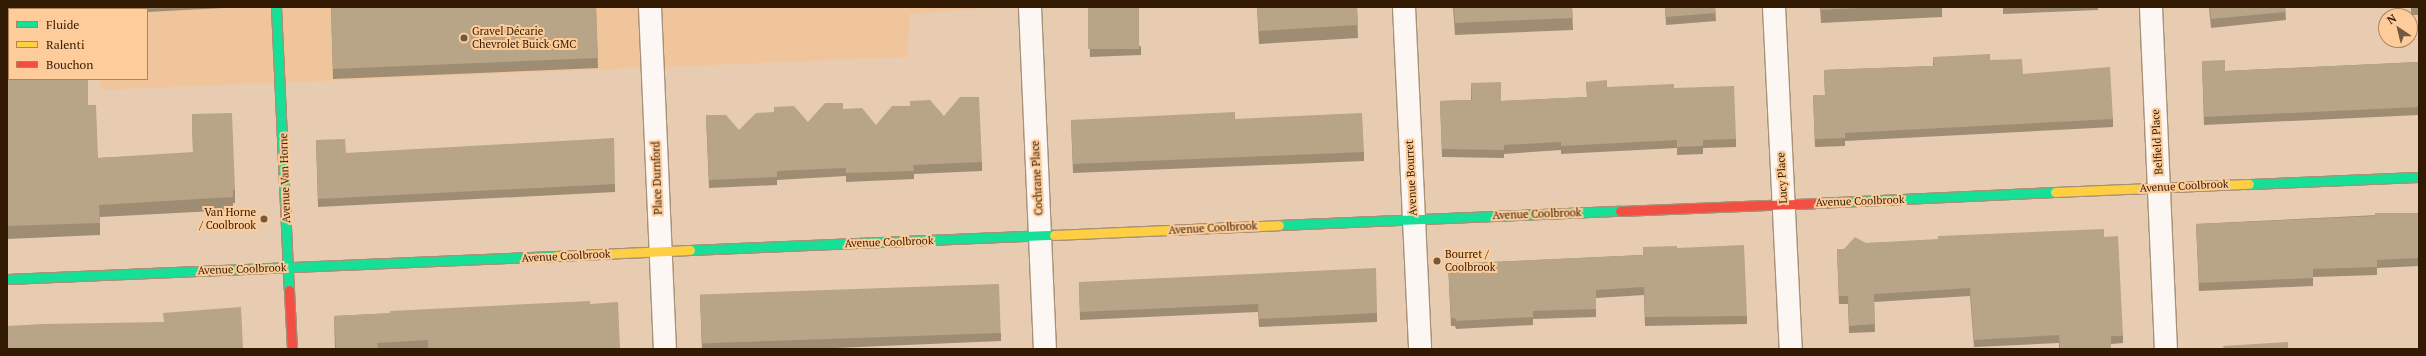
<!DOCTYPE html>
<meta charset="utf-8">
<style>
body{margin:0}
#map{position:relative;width:2426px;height:356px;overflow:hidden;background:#e8ccb1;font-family:"PT Serif",serif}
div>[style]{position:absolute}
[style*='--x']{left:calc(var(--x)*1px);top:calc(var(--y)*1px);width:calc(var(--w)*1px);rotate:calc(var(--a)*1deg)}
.built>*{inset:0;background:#f0c59c}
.roads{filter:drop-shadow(1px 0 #a89077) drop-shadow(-1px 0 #a89077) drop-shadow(0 1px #a89077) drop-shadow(0 -1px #a89077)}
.street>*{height:22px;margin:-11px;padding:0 11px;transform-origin:11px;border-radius:11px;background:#fcf7f3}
.fast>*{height:9px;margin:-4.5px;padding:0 4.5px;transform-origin:4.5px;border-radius:4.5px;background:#16e098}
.slow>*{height:9px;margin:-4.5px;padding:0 4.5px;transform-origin:4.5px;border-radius:4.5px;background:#ffcf43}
.jam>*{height:9px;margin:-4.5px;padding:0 4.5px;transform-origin:4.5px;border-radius:4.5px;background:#f24e42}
.wall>*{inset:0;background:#9e8d73;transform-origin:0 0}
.building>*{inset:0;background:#b8a486;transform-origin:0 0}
.dots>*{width:11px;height:11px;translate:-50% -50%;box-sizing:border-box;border:2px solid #fecc9b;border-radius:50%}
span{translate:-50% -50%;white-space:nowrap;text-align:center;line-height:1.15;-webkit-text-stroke:4px #fecc9b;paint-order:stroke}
.poi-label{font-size:11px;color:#311a01}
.left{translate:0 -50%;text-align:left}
.right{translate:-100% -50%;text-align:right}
.street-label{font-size:11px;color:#311a01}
.frame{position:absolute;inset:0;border:8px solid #311a01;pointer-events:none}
.legend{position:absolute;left:8px;top:8px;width:140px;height:72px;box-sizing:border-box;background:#fecc9b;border:1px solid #ac855d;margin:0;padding:5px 7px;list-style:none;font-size:12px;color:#311a01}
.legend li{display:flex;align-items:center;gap:8px;height:20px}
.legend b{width:20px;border:1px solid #ac855d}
.north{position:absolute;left:2378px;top:8px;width:40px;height:40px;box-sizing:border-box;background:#fecc9b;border:1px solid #ac855d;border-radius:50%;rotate:325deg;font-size:11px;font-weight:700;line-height:16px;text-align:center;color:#311a01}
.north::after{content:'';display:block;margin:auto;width:14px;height:18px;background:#71583f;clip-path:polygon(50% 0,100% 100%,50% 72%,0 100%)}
</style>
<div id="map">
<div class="built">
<div style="clip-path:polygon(94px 7px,981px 7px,981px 9px,909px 14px,908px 57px,101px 90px,100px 79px,147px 79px,147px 9px,94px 9px)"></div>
</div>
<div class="roads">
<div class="street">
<div style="--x:650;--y:7;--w:342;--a:87.5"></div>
<div style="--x:1030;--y:7;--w:342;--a:87.5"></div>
<div style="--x:1404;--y:7;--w:342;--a:87.3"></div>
<div style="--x:1774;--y:7;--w:342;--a:87.2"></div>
<div style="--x:2151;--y:7;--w:342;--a:87.5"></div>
</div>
<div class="fast">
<div style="--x:276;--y:7;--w:283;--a:87.4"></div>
<div style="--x:2249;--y:184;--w:170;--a:-2.4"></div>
<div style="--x:1815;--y:203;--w:240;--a:-2.6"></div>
<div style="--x:1279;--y:225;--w:341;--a:-2.4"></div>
<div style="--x:690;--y:250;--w:364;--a:-2.4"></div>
<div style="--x:7;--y:279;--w:549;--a:-2.4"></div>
</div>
<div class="slow">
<div style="--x:2055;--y:192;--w:194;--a:-2.4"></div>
<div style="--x:1054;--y:235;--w:225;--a:-2.5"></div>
<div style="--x:556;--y:256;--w:134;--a:-2.6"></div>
</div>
<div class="jam">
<div style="--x:1620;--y:211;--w:195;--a:-2.3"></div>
<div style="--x:289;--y:290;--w:59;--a:87.1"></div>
</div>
</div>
<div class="wall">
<div style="clip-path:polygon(7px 7px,33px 7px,33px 9px,9px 9px,9px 79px,88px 105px,98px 158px,193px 153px,192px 114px,235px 190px,235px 203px,233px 203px,233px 210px,100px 217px,100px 235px,7px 239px)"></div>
<div style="clip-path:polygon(88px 7px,243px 7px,147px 12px,147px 9px,89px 9px)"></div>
<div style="clip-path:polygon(331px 7px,596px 7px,598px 68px,333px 79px)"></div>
<div style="clip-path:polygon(1088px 7px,1141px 47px,1141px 55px,1090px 57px)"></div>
<div style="clip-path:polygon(1257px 7px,1357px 7px,1358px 38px,1259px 44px)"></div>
<div style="clip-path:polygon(1453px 7px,1572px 7px,1573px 30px,1455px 35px)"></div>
<div style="clip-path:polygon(1665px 7px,1715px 7px,1716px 21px,1666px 25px)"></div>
<div style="clip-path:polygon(1820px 7px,1942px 7px,1942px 17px,1821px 23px)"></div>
<div style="clip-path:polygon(2003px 7px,2098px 7px,2098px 10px,2003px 14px)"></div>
<div style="clip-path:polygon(2209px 7px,2285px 7px,2286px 20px,2211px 28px)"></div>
<div style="left:2411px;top:7px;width:8px;height:8px"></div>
<div style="clip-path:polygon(1933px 57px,1990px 60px,2023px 74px,2113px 119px,2113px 127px,1845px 141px,1845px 146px,1815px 147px,1813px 95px,1825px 95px,1824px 70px,1933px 66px)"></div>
<div style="clip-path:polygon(2202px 61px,2225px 71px,2419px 62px,2419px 115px,2204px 125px)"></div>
<div style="clip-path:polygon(1586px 82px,1607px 87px,1674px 88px,1736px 139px,1736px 147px,1703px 148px,1703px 154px,1677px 155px,1677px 148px,1561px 154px,1561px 150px,1504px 154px,1504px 158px,1442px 157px,1440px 101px,1471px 100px,1471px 83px,1501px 101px,1587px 97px)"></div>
<div style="clip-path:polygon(843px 109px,876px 125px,982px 162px,982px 171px,914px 174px,914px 179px,846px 182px,846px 176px,777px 180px,777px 185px,709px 188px,706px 115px,739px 130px,808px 122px)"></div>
<div style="clip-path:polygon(1235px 119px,1364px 152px,1364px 161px,1073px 173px,1071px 120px)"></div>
<div style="clip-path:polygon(316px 140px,346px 153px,615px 184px,615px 192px,318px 207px)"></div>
<div style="clip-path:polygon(2419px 213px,2419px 266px,2377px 268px,2377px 275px,2313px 277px,2313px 286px,2199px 291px,2196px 224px)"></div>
<div style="clip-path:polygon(2104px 237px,2123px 336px,2123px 343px,2111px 344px,2111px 349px,2059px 349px,2059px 343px,1974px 347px,1970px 296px,1874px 302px,1875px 332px,1849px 333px,1848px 304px,1839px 304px,1837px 249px,1844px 249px,1866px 243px)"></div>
<div style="clip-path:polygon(1677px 248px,1747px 316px,1747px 324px,1645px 326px,1644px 295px,1596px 298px,1596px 317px,1533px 319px,1533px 325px,1456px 329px,1455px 326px,1451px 326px,1448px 264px,1643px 255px)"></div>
<div style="clip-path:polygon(1079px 282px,1377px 313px,1377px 322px,1259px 327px,1258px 312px,1080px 320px)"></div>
<div style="clip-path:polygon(700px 297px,1001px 333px,1001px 341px,812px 349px,702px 349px)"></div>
<div style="clip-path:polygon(590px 304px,620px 349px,335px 349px,334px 316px)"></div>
</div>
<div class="building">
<div style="clip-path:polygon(7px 7px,32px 7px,32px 9px,9px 9px,9px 79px,88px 79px,88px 105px,96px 105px,98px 158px,193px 152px,192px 114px,232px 113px,235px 190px,233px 190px,233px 197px,99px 205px,100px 223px,7px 226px)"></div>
<div style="clip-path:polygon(331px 7px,596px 7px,598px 58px,333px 69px)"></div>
<div style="left:1088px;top:7px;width:51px;height:42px"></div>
<div style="clip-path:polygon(1257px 7px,1357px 7px,1358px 25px,1259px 31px)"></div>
<div style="clip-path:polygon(1454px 7px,1572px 7px,1573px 18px,1455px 23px)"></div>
<div style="clip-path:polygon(1665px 7px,1715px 7px,1716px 13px,1666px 17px)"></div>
<div style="clip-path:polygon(1821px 7px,1877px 7px,1821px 10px)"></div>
<div style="clip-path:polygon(2210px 7px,2285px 7px,2286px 12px,2211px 19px)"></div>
<div style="clip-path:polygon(1990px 54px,1990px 60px,2022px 59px,2023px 74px,2110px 67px,2113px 119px,1845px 133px,1845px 138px,1815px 139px,1813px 95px,1825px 95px,1824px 70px,1934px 66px,1933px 57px)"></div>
<div style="clip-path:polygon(2225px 60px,2225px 71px,2419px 62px,2419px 107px,2204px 117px,2202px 61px)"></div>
<div style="clip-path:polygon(1607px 80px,1607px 87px,1674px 84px,1674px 88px,1734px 86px,1736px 139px,1703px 140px,1703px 146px,1677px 147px,1677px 140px,1561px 146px,1561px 142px,1504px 145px,1504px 150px,1442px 149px,1440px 101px,1472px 100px,1471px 83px,1501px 82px,1501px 101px,1587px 97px,1586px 82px)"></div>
<div style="clip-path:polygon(960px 97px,979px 97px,982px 162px,913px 165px,914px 171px,846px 173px,846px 168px,777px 171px,777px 177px,709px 180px,706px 115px,726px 115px,739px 130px,756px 113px,774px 112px,774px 107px,794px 106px,808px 122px,825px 103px,843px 103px,843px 109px,862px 108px,876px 125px,892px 106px,910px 106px,910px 101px,930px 100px,944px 116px)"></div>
<div style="clip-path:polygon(1235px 112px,1235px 119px,1362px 113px,1364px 152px,1073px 164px,1071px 120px)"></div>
<div style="clip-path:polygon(614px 138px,615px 184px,318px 199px,316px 140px,345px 139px,346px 153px)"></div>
<div style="clip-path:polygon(2375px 213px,2419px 213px,2419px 258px,2377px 260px,2377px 267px,2313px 269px,2313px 278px,2199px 283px,2196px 224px,2375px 216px)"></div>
<div style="clip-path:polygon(2104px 229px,2104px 237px,2118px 236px,2123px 336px,2111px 336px,2111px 349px,2060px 349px,2059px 335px,1974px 340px,1970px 288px,1874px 294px,1875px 324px,1849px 326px,1848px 296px,1839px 296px,1837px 249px,1844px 249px,1855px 237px,1866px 243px,1938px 239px,1938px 236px)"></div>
<div style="clip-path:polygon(1744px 245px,1747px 316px,1645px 317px,1644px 287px,1596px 290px,1596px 309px,1533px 311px,1533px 317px,1456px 321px,1455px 318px,1451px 318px,1448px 264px,1643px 255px,1643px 247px,1677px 246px,1677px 248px)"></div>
<div style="clip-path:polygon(1376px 268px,1377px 313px,1259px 319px,1258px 304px,1080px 312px,1079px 282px)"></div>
<div style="left:999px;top:284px;width:49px;height:299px;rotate:88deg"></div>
<div style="clip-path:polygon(590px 301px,590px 304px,618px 302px,620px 349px,428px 349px,428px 340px,377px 343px,378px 349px,336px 349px,334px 316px,390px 313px,390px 311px)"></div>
<div style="clip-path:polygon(241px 307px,243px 349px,7px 349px,7px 326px,44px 324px,164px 322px,163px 313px)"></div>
<div style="clip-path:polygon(2288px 342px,2288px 349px,2224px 349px,2223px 346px)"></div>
</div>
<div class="dots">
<div style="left:464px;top:38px;background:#71583f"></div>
<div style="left:264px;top:219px;background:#71583f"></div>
<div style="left:1437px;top:261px;background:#71583f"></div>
</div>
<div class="poi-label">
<span class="left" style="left:472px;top:38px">Gravel Décarie<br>Chevrolet Buick GMC</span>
<span class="right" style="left:256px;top:219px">Van Horne<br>/ Coolbrook</span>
<span class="left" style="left:1445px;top:261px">Bourret /<br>Coolbrook</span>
</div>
<div class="street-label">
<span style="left:2157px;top:142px;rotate:-93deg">Belfield Place</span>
<span style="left:285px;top:178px;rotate:-92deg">Avenue Van Horne</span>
<span style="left:657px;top:178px;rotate:-92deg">Place Durnford</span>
<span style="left:1037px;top:178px;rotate:-93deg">Cochrane Place</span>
<span style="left:1411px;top:178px;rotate:-93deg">Avenue Bourret</span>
<span style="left:1782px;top:178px;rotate:-93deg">Lucy Place</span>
<span style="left:2184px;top:186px;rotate:-3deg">Avenue Coolbrook</span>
<span style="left:1860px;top:201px;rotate:-2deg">Avenue Coolbrook</span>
<span style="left:1537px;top:214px;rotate:-2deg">Avenue Coolbrook</span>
<span style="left:1213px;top:228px;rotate:-3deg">Avenue Coolbrook</span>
<span style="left:889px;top:242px;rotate:-2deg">Avenue Coolbrook</span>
<span style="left:566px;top:256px;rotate:-3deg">Avenue Coolbrook</span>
<span style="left:242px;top:269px;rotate:-2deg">Avenue Coolbrook</span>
</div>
<div class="frame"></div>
<ul class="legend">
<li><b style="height:5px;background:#16e098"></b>Fluide</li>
<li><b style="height:5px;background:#ffcf43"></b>Ralenti</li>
<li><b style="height:5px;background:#f24e42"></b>Bouchon</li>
</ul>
<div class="north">N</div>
</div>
